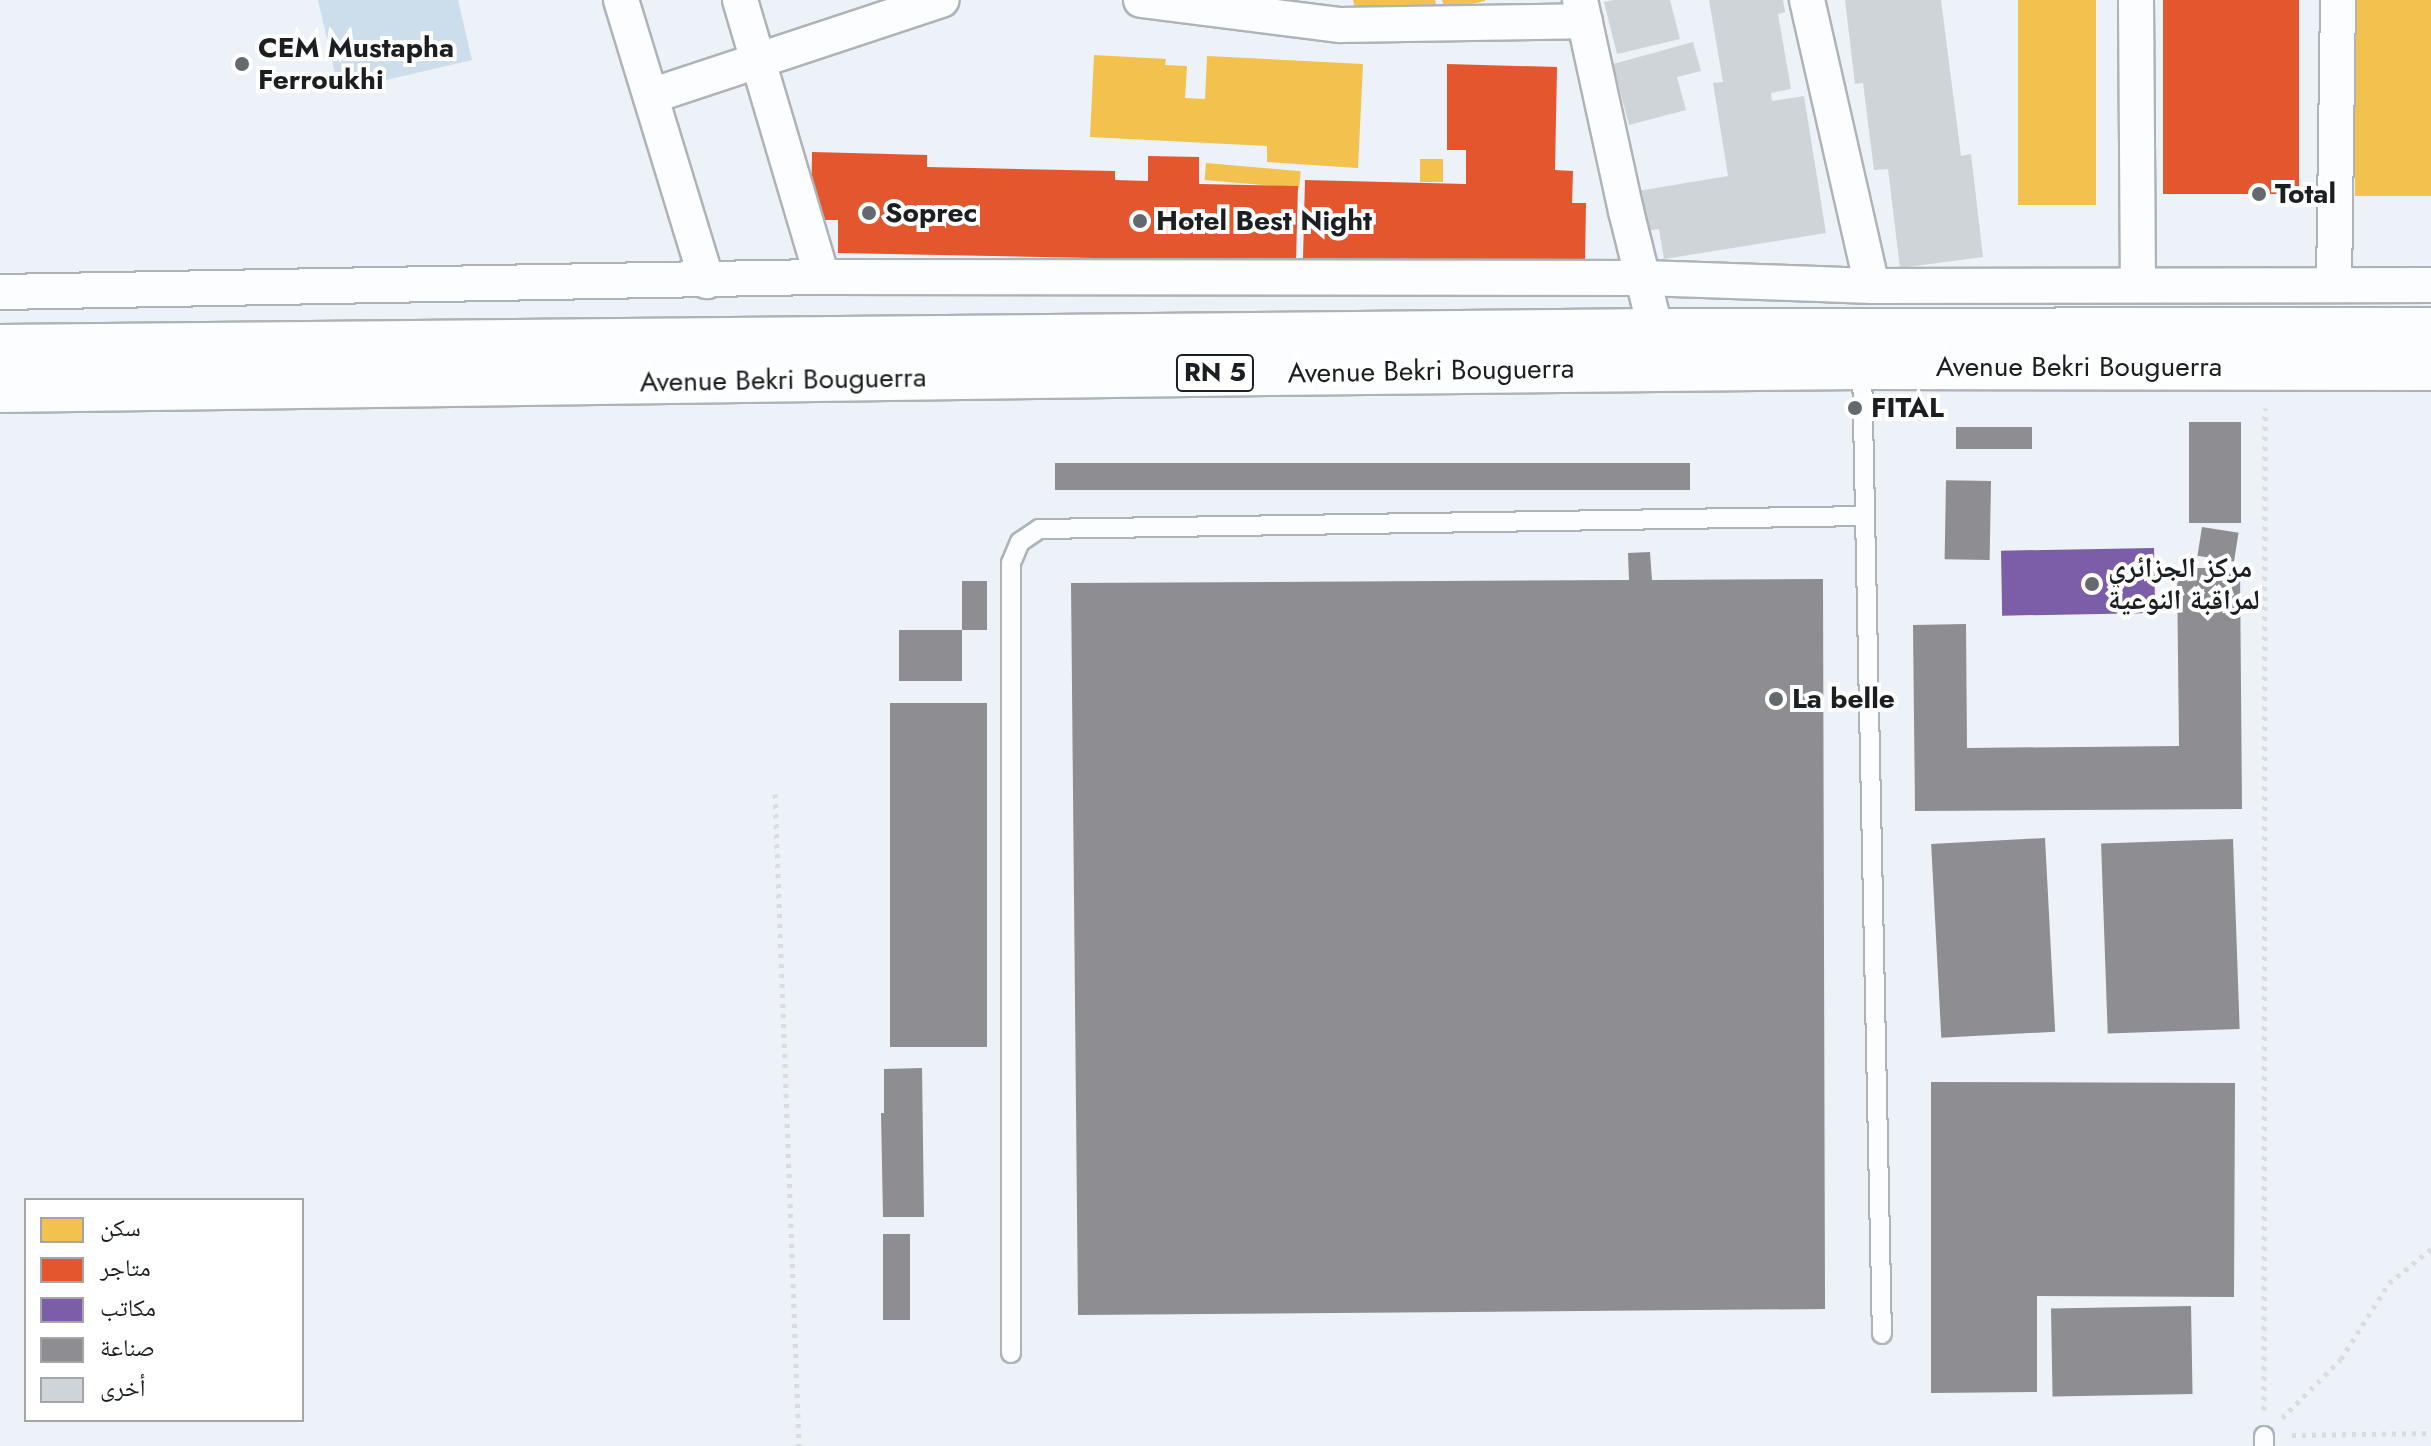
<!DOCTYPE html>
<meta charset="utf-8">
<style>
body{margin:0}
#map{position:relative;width:2431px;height:1446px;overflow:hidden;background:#ecf2f7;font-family:Jost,"Noto Naskh Arabic",sans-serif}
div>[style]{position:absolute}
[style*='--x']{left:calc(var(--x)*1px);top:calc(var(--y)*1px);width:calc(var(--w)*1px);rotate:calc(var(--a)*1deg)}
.green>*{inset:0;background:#ccddeb}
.homes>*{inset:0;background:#f2c14e;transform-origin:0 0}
.shops>*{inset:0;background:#e4572e;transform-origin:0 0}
.offices>*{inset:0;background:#7b5ea7;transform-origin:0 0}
.industry>*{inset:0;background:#8d8d92;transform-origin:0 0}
.building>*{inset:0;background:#cfd4d8}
.path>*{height:5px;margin-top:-2.5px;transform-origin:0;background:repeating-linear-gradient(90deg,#dadcde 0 4px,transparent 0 10px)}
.roads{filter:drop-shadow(2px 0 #aeb3b7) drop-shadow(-2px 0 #aeb3b7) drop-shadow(0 2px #aeb3b7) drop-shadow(0 -2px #aeb3b7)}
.lane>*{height:18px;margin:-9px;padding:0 9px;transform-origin:9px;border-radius:9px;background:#fcfdfe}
.street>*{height:34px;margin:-17px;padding:0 17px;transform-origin:17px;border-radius:17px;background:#fcfdfe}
.highway>*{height:44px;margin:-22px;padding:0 22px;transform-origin:22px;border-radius:22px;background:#fcfdfe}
.dots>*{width:22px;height:22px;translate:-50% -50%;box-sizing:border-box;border:4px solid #fff;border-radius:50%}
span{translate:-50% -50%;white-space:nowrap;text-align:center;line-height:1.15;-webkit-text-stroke:8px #fff;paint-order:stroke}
.shield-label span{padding:2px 6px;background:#fff;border:2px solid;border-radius:6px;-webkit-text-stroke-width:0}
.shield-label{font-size:26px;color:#1b1f22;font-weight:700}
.poi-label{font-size:28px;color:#1b1f22;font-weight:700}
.left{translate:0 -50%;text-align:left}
.street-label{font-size:28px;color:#1b1f22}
.legend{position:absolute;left:24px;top:1198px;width:280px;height:224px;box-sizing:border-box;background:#fff;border:2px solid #a4a5a7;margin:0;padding:10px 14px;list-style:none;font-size:24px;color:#1b1f22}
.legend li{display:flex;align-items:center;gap:16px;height:40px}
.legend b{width:40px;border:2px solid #a4a5a7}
</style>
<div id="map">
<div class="green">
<div style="clip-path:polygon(318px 0,458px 0,472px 60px,339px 91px)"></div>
</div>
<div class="homes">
<div style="clip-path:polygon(1353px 0,1435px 0,1437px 8px,1357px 17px)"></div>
<div style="clip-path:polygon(1442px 0,1485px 0,1485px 1px,1445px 10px)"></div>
<div style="left:2018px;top:0;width:78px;height:205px"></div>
<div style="left:2355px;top:0;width:76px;height:196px"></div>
<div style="clip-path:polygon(1094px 55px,1166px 59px,1165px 65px,1187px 66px,1185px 98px,1205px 99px,1207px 56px,1363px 64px,1358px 168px,1267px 162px,1267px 146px,1090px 137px)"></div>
<div style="left:1420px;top:159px;width:23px;height:23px"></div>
<div style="left:1206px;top:163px;width:95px;height:17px;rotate:5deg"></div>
</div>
<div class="shops">
<div style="left:2163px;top:0;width:136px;height:194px"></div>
<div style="clip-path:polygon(1447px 64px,1557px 67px,1555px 170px,1573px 171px,1572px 203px,1586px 203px,1585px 263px,1303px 259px,1305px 180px,1466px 184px,1466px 150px,1447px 150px)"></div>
<div style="clip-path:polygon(812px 152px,927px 155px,927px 167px,1115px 171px,1115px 180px,1148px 181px,1148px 156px,1199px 157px,1199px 184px,1298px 186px,1296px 262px,838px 253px,838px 220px,811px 220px)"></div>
</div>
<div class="offices">
<div style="left:2154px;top:548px;width:65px;height:153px;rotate:89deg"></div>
</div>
<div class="industry">
<div style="left:2189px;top:422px;width:52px;height:101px"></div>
<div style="left:1956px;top:427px;width:76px;height:22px"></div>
<div style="left:1690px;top:463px;width:27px;height:635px;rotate:90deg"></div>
<div style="left:1991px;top:481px;width:79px;height:45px;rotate:91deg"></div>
<div style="left:2202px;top:527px;width:37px;height:29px;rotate:9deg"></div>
<div style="clip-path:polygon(1650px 552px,1652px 580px,1823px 579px,1825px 1309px,1078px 1315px,1071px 583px,1629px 580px,1628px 553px)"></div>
<div style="clip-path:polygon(2177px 568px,2240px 568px,2242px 809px,1915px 811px,1913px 625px,1966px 624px,1967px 748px,2179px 746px)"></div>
<div style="left:962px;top:581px;width:25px;height:49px"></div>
<div style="left:899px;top:630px;width:63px;height:51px"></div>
<div style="left:890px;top:703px;width:97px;height:344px"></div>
<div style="left:2045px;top:838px;width:194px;height:114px;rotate:87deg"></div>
<div style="left:2233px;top:839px;width:190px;height:132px;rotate:88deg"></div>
<div style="clip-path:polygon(922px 1068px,924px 1217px,883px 1217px,881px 1113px,884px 1113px,884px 1069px)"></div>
<div style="clip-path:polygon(1931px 1082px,2235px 1083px,2234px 1297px,2037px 1296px,2037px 1392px,1931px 1393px)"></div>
<div style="left:883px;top:1234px;width:27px;height:86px"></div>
<div style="left:2191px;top:1306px;width:88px;height:140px;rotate:89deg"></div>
</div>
<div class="building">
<div style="clip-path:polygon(1614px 0,1670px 0,1680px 39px,1617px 54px,1604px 2px)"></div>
<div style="clip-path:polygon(1709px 0,1783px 0,1785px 12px,1778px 14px,1791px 89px,1771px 93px,1772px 101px,1804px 96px,1826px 233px,1664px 259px,1659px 229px,1639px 232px,1632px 192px,1728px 176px,1713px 83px,1723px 82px)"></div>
<div style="clip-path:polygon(1845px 0,1941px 0,1961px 156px,1971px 154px,1983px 257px,1900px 268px,1888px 169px,1874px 170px,1863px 83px,1855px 84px)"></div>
<div style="clip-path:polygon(1693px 42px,1701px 71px,1677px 77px,1686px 110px,1629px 125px,1613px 64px)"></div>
</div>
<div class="path">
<div style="--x:775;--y:794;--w:652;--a:87.89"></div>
<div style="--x:2264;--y:1410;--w:1002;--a:-89.94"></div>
<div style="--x:2282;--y:1418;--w:83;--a:-45"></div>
<div style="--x:2341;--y:1359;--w:90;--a:-57.7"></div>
<div style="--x:2389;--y:1283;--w:54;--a:-39"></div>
<div style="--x:2292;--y:1435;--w:139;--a:-0.8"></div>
</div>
<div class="roads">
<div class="lane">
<div style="--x:1862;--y:367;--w:967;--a:88.82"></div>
<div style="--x:1011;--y:1353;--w:790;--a:-90"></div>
<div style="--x:1011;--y:563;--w:23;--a:-67"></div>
<div style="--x:1020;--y:542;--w:23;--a:-34"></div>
<div style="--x:1039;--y:529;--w:826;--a:-0.9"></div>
<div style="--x:2264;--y:1446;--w:10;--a:-90"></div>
</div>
<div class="street">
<div style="--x:621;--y:0;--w:294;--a:73"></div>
<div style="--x:740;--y:0;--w:289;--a:73.5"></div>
<div style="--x:1141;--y:0;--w:201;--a:7.2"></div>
<div style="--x:1340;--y:25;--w:245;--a:-0.9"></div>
<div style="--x:1580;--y:0;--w:216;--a:77.7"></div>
<div style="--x:1626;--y:211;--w:124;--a:76"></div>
<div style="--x:1807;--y:0;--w:293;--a:77.2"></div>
<div style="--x:2136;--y:0;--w:285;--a:89.6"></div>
<div style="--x:651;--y:96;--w:306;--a:-18.3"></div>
<div style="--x:2334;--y:285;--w:285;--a:-89.2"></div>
<div style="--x:0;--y:292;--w:822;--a:-1.05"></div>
<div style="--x:822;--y:277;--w:822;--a:0.07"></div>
<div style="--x:1644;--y:278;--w:228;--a:2"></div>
<div style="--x:1872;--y:286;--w:559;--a:-0.1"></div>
</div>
<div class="highway">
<div style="--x:0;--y:347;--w:1656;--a:-0.55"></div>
<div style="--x:1656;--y:331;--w:775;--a:-0.07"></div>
<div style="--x:0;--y:390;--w:1268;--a:-0.77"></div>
<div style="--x:1268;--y:373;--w:594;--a:-0.58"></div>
<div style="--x:1862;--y:367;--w:569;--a:0.1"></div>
</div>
</div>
<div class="dots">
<div style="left:242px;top:64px;background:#64696d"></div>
<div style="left:2259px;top:194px;background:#64696d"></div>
<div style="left:869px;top:213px;background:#64696d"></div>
<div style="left:1140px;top:221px;background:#64696d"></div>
<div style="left:1855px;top:408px;background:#64696d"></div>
<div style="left:2092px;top:584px;background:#64696d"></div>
<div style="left:1776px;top:699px;background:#64696d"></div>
</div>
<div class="shield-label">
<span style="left:1215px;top:373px">RN 5</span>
</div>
<div class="poi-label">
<span class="left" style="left:258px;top:64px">CEM Mustapha<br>Ferroukhi</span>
<span class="left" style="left:2275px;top:194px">Total</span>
<span class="left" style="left:885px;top:213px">Soprec</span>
<span class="left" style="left:1156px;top:221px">Hotel Best Night</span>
<span class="left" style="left:1871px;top:408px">FITAL</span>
<span class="left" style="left:2108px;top:584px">مركز الجزائري<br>لمراقبة النوعية</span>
<span class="left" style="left:1792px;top:699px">La belle</span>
</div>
<div class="street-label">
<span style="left:2079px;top:367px">Avenue Bekri Bouguerra</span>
<span style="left:1431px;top:371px;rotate:-1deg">Avenue Bekri Bouguerra</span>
<span style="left:783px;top:380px;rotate:-1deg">Avenue Bekri Bouguerra</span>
</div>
<ul class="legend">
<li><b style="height:22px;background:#f2c14e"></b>سكن</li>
<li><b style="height:22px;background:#e4572e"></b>متاجر</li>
<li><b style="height:22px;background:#7b5ea7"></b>مكاتب</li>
<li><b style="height:22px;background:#8d8d92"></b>صناعة</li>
<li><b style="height:22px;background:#cfd4d8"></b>أخرى</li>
</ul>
</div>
